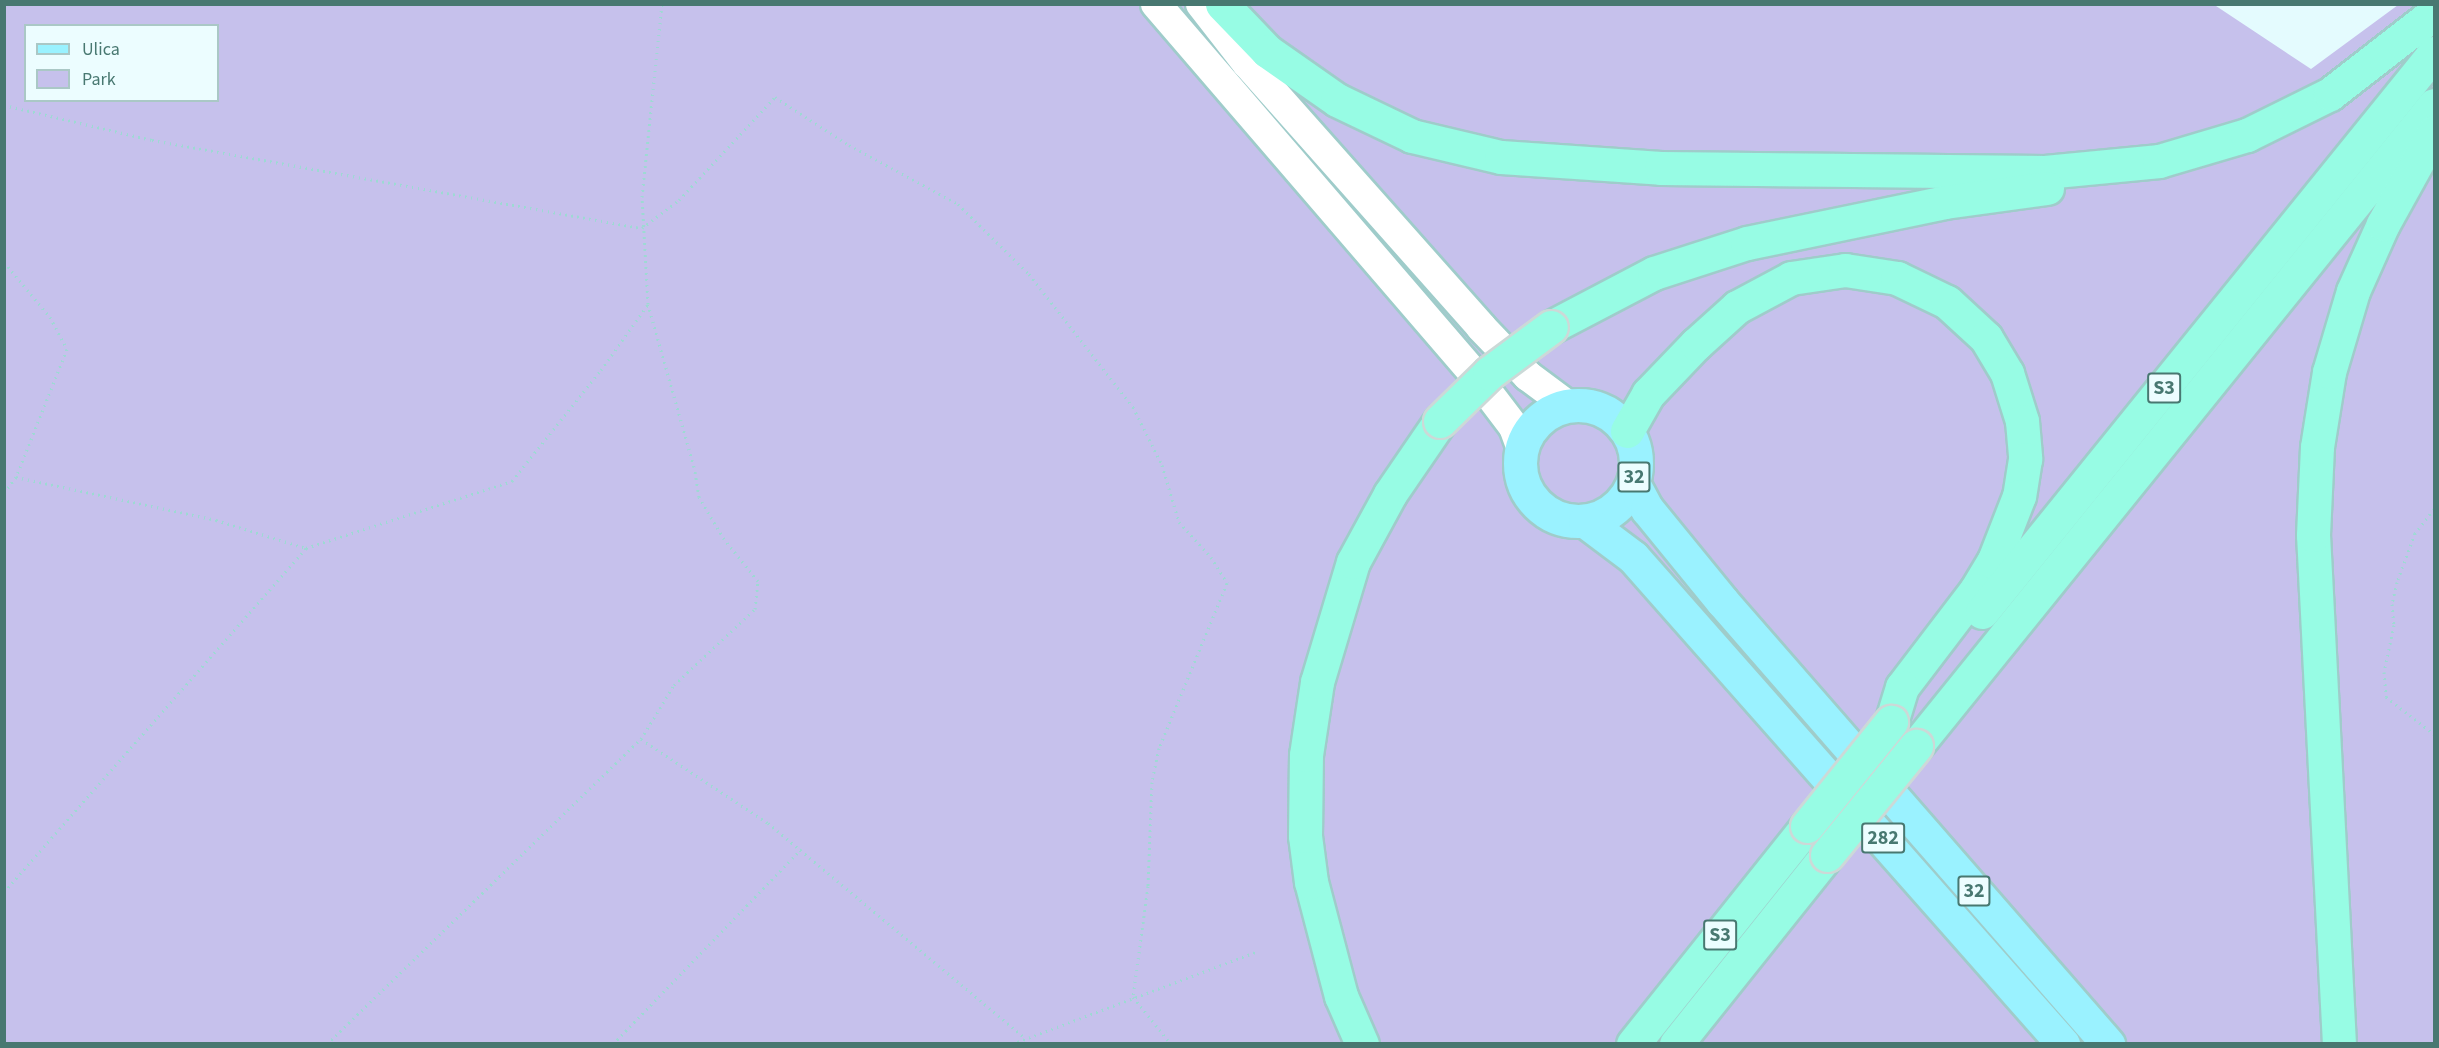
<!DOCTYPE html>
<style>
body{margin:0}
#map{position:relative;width:2439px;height:1048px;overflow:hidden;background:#e4fbfe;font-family:"Source Sans 3",sans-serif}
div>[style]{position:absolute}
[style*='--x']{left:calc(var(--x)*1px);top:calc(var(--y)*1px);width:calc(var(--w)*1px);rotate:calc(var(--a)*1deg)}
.green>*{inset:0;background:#c6c1ec}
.path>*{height:3px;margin-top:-1.5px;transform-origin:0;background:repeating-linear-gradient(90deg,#9ddad3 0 1.5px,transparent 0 6px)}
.roads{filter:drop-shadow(2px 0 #9fccca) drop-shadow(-2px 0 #9fccca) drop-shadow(0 2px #9fccca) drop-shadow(0 -2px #9fccca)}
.secondary>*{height:30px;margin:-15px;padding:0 15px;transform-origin:15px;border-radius:15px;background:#fff}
.primary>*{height:33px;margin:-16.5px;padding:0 16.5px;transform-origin:16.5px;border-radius:16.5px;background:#9af2ff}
.primary>.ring{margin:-16.5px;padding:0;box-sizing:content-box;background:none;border:33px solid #9af2ff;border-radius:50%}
.highway>*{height:33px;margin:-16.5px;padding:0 16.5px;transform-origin:16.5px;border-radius:16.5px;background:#97fce4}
.bridges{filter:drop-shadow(2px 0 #ccd9d7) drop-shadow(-2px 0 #ccd9d7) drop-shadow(0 2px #ccd9d7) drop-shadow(0 -2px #ccd9d7)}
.highway-bridge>*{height:33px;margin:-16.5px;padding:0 16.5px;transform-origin:16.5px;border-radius:16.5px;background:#97fce4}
span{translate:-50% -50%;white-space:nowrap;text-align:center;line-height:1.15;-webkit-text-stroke:4.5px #ecfdff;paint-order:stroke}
.shield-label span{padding:2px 4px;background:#ecfdff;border:2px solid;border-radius:4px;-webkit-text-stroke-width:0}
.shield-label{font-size:20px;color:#487871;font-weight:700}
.frame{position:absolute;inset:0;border:6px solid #487871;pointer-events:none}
.legend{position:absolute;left:24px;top:24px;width:195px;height:78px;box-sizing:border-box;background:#ecfdff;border:2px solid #aac8c6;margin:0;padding:8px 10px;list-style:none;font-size:18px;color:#487871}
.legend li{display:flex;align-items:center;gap:12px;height:30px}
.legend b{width:30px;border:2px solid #aac8c6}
</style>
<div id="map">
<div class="green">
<div style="clip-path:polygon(evenodd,2213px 4px,2311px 69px,2398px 5px,2434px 5px,2434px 1043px,5px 1044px,5px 5px,2213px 4px,26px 26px,218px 26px,218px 100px,26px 100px,26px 26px)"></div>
</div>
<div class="path">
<div style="--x:4;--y:105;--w:152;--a:13.3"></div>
<div style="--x:152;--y:140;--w:498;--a:10.2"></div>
<div style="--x:642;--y:228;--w:46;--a:-37.1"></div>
<div style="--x:679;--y:200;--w:141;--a:-47"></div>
<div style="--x:775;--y:97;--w:88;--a:33"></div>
<div style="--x:849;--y:145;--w:124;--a:28.4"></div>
<div style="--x:958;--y:204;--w:100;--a:44.6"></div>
<div style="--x:1029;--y:274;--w:169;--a:52"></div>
<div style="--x:1133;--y:407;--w:65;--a:63.4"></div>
<div style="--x:1162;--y:465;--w:59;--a:73.4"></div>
<div style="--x:1179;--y:522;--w:47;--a:47.6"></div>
<div style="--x:1211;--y:557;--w:31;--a:58"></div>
<div style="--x:1227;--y:583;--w:178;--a:112.4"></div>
<div style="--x:1159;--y:748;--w:35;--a:102"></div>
<div style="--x:1152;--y:782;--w:104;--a:92.2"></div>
<div style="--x:1148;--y:886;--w:112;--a:97.7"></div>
<div style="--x:1133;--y:997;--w:60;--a:51"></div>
<div style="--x:4;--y:262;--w:72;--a:50.1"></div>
<div style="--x:50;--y:317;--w:36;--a:62"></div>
<div style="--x:67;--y:349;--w:138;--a:111.7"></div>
<div style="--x:16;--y:477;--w:20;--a:127"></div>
<div style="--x:16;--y:477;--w:205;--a:12.1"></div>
<div style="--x:216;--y:520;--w:94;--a:17.3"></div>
<div style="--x:2434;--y:509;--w:31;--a:128"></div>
<div style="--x:2415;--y:533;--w:52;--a:110.2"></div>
<div style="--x:2397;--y:582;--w:23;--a:103"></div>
<div style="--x:2392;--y:604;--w:21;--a:85"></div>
<div style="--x:2394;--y:625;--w:48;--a:102"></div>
<div style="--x:2384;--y:672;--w:25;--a:85"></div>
<div style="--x:2386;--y:697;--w:61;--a:37.6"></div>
<div style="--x:641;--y:739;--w:152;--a:33.5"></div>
<div style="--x:768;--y:823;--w:335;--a:39.9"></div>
<div style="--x:4;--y:892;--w:458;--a:-48.7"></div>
<div style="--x:306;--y:548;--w:217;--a:-18"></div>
<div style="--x:512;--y:481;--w:142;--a:-51.3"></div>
<div style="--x:601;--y:370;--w:81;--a:-54.5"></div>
<div style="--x:648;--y:304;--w:107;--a:-93.2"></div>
<div style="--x:642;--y:197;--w:194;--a:-84.1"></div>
<div style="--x:4;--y:1038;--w:7;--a:56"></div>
<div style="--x:327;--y:1044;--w:438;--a:-44.2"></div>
<div style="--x:641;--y:739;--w:63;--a:-58.6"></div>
<div style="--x:674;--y:685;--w:111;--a:-43.2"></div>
<div style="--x:755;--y:609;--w:28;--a:-84"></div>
<div style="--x:758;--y:581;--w:54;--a:-129"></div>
<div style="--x:724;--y:539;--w:49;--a:-120.8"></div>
<div style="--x:699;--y:497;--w:30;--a:-99"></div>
<div style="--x:694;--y:467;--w:169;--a:-105.8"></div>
<div style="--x:613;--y:1044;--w:271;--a:-46"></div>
<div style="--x:1012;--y:1044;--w:263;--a:-20.7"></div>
</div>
<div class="roads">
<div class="secondary">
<div style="--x:1156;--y:4;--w:486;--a:49.3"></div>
<div style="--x:1473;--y:373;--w:68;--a:52.8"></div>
<div style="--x:1514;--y:427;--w:23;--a:70"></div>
<div style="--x:1201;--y:4;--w:75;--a:52.1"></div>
<div style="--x:1247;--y:63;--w:353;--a:48.4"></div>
<div style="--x:1481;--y:327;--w:68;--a:46.2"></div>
<div style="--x:1528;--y:376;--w:49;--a:36.6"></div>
</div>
<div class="primary">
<div class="ring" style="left:1520px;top:405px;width:83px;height:83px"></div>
<div style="--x:1633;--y:483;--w:30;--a:62"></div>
<div style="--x:1647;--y:509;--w:119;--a:50.8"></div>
<div style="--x:1722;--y:601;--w:588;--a:48.93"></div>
<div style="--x:1585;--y:521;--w:60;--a:36.9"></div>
<div style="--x:1633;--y:557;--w:650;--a:48.56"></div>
</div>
<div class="highway">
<div style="--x:1222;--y:4;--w:65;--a:46.2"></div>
<div style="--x:1267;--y:51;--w:85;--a:35"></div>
<div style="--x:1337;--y:100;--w:83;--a:25.6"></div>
<div style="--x:1412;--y:136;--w:91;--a:13.3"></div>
<div style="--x:1501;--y:157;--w:160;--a:3.9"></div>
<div style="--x:1661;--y:168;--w:384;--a:0.6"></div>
<div style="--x:2045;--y:172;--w:115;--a:-5.5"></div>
<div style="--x:2159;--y:161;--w:92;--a:-16.5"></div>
<div style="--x:2247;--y:135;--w:93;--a:-26.3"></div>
<div style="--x:2330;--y:94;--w:132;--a:-37.9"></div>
<div style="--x:1551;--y:327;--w:116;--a:-27.7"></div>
<div style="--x:1654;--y:273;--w:98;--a:-17.9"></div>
<div style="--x:1747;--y:243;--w:202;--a:-11.7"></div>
<div style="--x:1945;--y:202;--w:103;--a:-7.8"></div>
<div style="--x:1627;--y:431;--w:43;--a:-60.4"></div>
<div style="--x:1648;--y:394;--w:69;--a:-46.2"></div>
<div style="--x:1696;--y:344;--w:55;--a:-42.1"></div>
<div style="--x:1737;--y:307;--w:61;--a:-28.2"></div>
<div style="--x:1791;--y:278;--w:55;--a:-8.4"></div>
<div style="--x:1845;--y:270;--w:53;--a:8.7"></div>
<div style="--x:1897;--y:278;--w:55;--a:25.6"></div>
<div style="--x:1947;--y:302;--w:53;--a:42.7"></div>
<div style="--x:1986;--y:338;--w:41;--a:59"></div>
<div style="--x:2007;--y:373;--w:50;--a:72.6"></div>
<div style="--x:2022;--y:421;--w:38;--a:85"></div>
<div style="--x:2025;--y:459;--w:37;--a:99"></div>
<div style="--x:2019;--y:496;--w:69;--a:111.3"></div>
<div style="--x:1994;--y:560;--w:35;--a:121"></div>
<div style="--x:1976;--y:590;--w:122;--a:127.3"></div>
<div style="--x:1902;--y:687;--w:37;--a:107"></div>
<div style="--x:1982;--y:612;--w:719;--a:-51.04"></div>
<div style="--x:1916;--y:746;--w:824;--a:-51.06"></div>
<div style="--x:1362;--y:1044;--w:52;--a:-113.6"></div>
<div style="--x:1341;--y:996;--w:118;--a:-104.7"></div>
<div style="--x:1311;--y:882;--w:46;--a:-97.4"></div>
<div style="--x:1305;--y:836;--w:81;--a:-89.3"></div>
<div style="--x:1306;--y:755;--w:74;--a:-81.4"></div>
<div style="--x:1317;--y:682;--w:125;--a:-73.3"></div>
<div style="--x:1353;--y:562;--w:77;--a:-61.4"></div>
<div style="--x:1390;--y:494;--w:88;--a:-55.6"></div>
<div style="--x:1633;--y:1044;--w:279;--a:-51.4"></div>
<div style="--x:1676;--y:1044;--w:242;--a:-51.4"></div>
<div style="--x:2339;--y:1044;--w:510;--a:-92.92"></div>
<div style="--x:2313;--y:535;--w:88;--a:-87.4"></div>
<div style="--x:2317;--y:447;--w:76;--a:-80.9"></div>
<div style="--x:2329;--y:372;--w:84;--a:-73.5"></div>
<div style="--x:2353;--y:291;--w:73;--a:-65.9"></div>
<div style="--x:2383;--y:224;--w:105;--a:-61"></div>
</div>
</div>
<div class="bridges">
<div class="highway-bridge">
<div style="--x:1440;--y:421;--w:69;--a:-44.4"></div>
<div style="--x:1489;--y:373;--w:77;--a:-36.6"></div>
<div style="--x:1807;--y:826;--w:134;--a:-51.1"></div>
<div style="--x:1827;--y:855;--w:141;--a:-50.8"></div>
</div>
</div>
<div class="shield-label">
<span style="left:2164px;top:388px">S3</span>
<span style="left:1634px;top:477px">32</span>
<span style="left:1883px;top:838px">282</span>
<span style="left:1974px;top:891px">32</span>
<span style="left:1720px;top:935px">S3</span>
</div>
<div class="frame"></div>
<ul class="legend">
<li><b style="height:8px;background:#9af2ff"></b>Ulica</li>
<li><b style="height:16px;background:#c6c1ec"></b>Park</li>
</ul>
</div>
